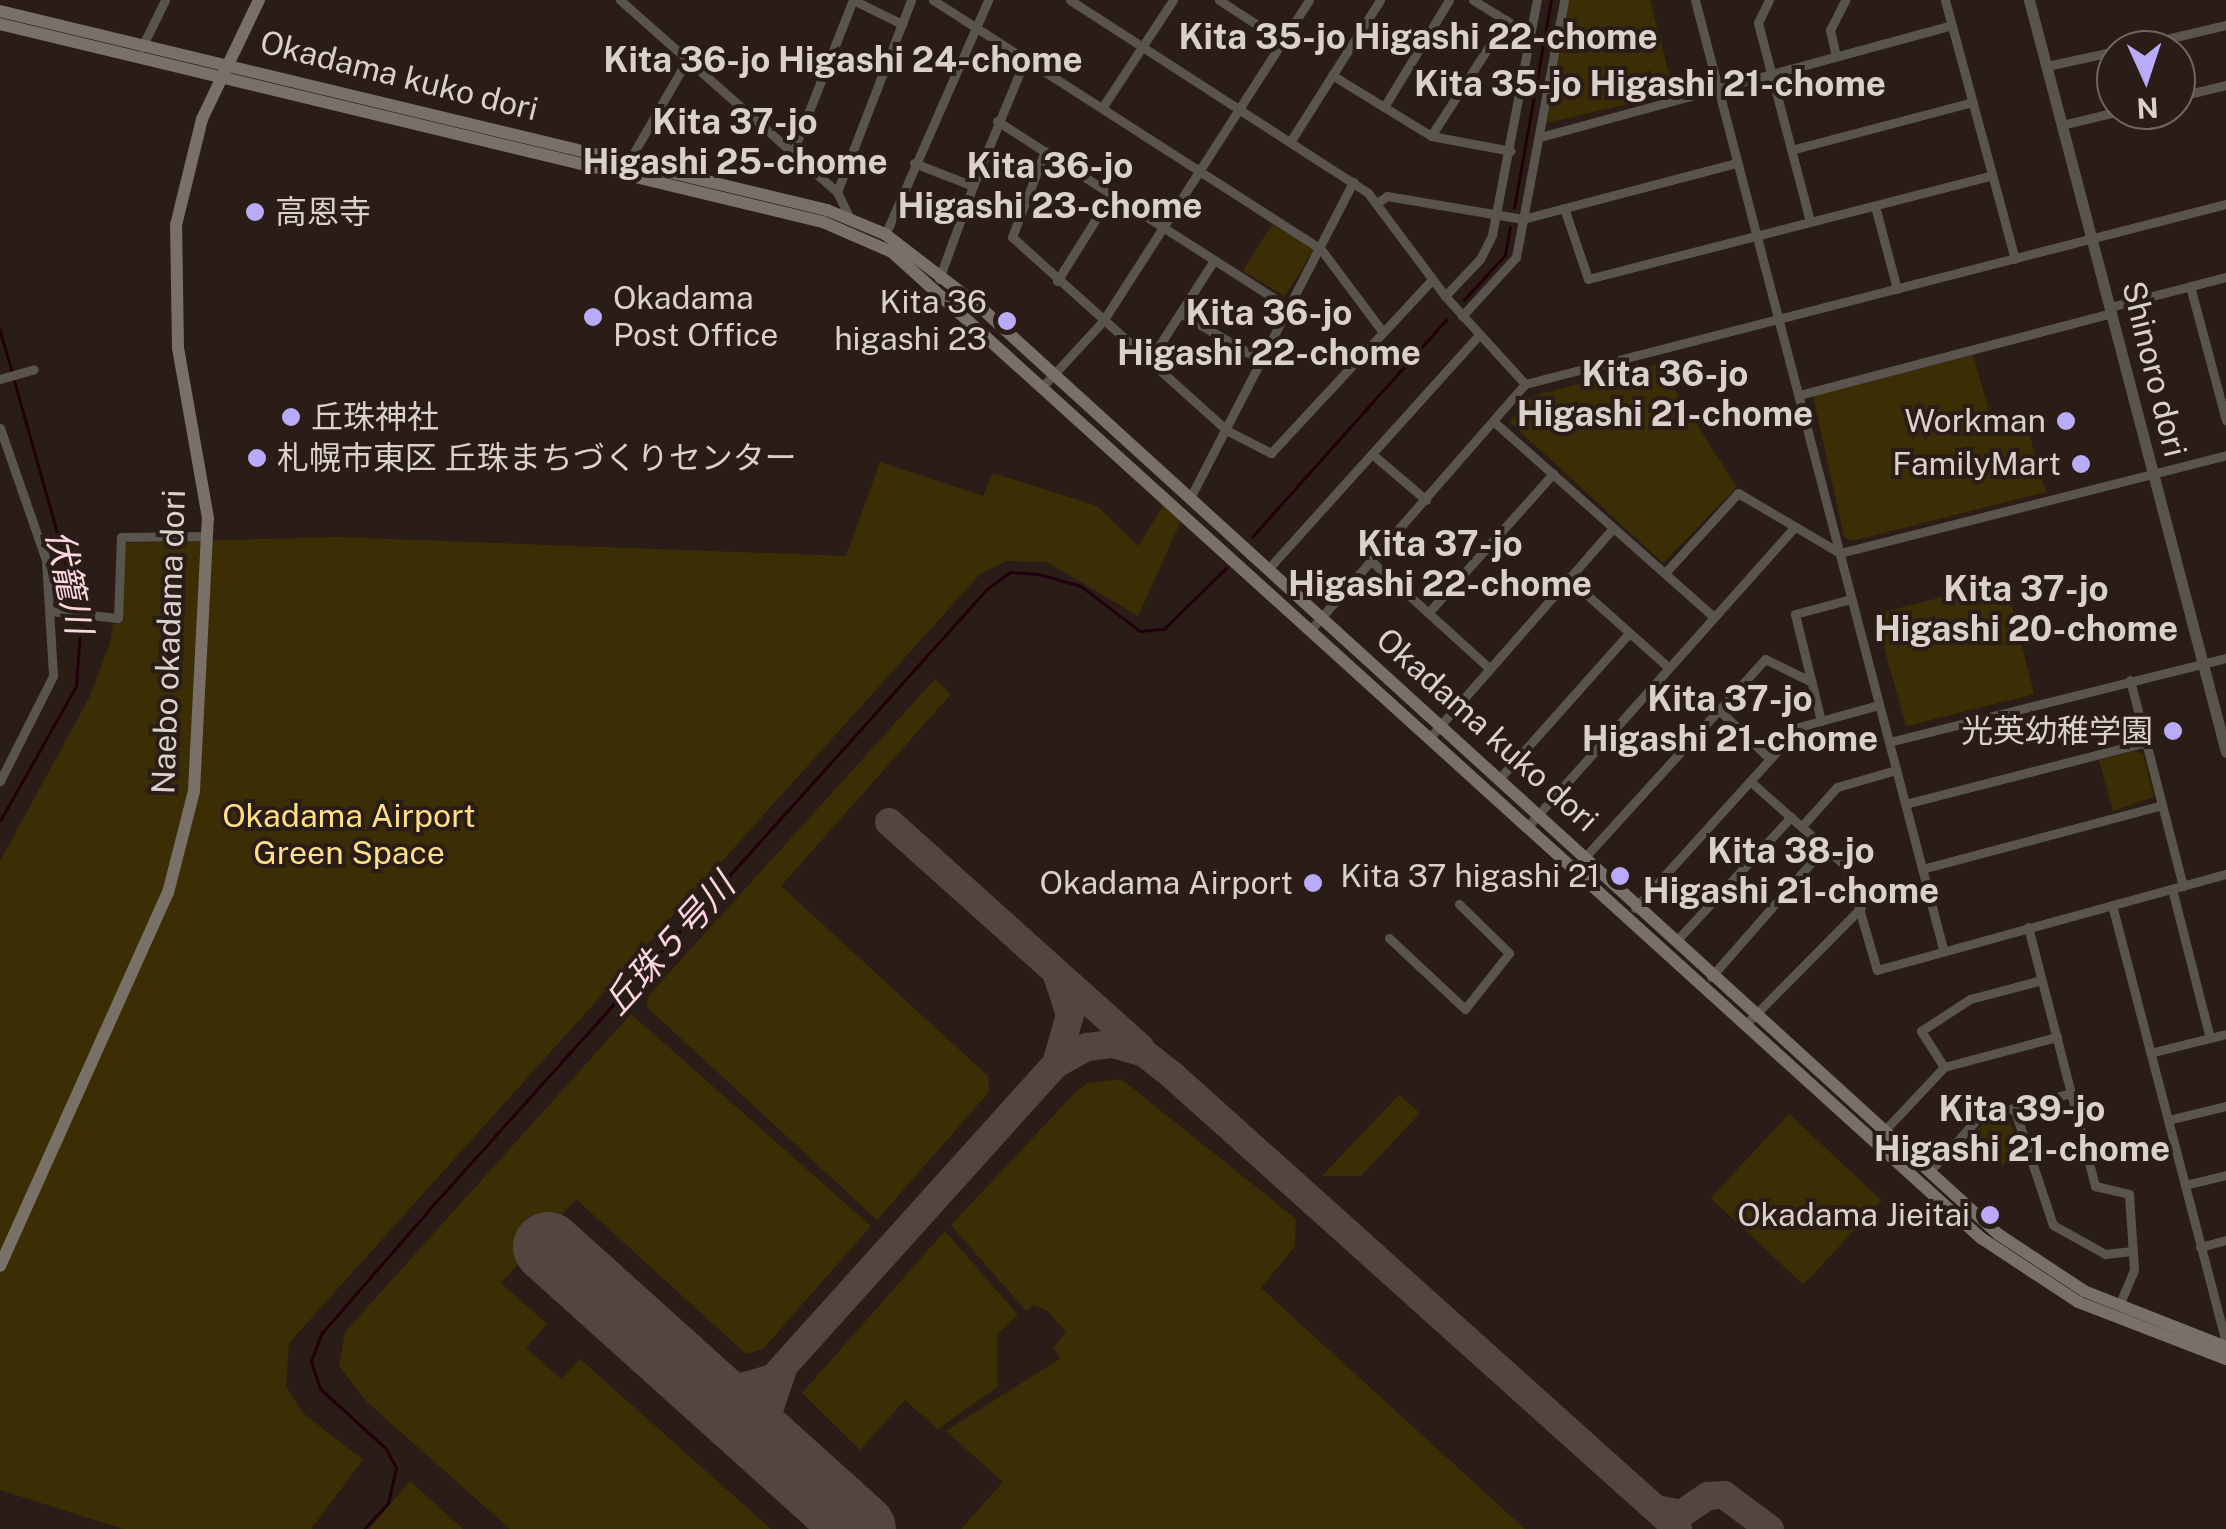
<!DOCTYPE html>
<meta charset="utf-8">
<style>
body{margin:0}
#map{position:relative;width:2226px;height:1529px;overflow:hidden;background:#2a1d17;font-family:"Public Sans","Noto Sans JP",sans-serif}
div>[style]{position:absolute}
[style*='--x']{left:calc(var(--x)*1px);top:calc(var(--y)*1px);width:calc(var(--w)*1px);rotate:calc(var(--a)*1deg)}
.green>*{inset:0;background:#3b2e04;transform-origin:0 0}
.stream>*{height:2.5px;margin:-1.25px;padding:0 1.25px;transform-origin:1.25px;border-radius:1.25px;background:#21000c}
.taxiway>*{height:28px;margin:-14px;padding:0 14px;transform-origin:14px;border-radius:14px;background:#534641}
.runway>*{height:70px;margin:-35px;padding:0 35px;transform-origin:35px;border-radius:35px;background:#534641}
.minor>*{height:9px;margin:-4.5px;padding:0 4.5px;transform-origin:4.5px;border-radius:4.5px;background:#59544e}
.tertiary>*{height:11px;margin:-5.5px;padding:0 5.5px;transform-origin:5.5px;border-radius:5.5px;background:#59544e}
.secondary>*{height:12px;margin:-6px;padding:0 6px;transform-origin:6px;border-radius:6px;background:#797068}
.dots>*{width:28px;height:28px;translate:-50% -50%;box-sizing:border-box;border:5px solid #2a1d17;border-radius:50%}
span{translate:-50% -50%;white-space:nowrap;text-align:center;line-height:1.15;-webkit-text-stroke:8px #2a1d17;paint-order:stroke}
.street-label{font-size:32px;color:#dad0cc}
.poi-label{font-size:32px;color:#dad0cc}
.left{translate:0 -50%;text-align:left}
.right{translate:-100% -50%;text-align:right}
.park-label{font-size:32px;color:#ffdf88}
.neighbourhood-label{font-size:35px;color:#dad0cc;font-weight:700}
.water-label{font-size:35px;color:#fdd6e1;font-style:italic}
.north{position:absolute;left:2096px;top:30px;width:100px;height:100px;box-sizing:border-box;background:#2a1d17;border:2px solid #70655f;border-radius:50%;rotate:177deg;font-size:28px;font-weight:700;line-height:40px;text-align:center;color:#dad0cc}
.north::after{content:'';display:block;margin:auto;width:35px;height:45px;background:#b9abf7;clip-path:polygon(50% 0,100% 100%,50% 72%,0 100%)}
</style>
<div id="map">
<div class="green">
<div style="clip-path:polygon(1569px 0,1650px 0,1674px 93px,1547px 123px)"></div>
<div style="left:1272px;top:224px;width:49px;height:55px;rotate:32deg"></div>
<div style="clip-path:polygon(1973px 355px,1992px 421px,2023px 413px,2046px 492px,1852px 541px,1844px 537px,1813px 396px)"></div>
<div style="clip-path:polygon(1658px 364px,1737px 487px,1663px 563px,1510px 422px,1532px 396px)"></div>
<div style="clip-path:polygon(880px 462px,983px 496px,993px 473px,1097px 506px,1138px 546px,1163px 506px,1181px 521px,1138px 616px,1047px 562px,1007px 561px,980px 574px,289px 1343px,286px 1386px,303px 1413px,363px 1460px,311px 1529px,123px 1529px,0 1490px,0 861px,90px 696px,110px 643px,126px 543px,337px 537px,846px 556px)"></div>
<div style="clip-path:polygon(1990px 585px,1992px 591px,2007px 587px,2034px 694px,1906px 726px,1875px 614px)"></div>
<div style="clip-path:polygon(935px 679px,951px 694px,781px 886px,988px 1076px,989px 1092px,877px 1220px,646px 1006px,649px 995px)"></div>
<div style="clip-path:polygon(2135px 751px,2143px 754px,2154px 797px,2113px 811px,2099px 760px)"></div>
<div style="clip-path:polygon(631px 1014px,871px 1226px,763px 1349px,746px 1354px,576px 1199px,501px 1283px,547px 1324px,526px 1348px,561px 1379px,580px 1359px,771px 1529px,510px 1529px,367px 1402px,339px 1366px,345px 1332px)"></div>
<div style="clip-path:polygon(1121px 1079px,1296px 1219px,1295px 1246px,1261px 1288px,1525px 1529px,961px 1529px,1003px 1482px,946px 1431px,1061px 1358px,1053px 1348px,1066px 1332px,1048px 1311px,1034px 1305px,1026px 1311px,951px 1225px,1075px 1093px,1088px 1083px)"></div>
<div style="clip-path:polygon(1399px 1095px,1420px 1113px,1361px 1176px,1322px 1176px)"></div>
<div style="left:1789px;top:1114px;width:127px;height:115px;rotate:43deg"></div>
<div style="clip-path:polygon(2007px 1116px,2024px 1155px,2002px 1165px,1972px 1135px,1985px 1122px)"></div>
<div style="clip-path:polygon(945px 1231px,1018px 1315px,997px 1334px,997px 1387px,938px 1429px,905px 1400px,860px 1450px,802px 1393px)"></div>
<div style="clip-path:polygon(410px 1481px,463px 1529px,369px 1529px)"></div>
</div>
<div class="stream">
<div style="--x:1514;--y:208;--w:211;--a:-79.9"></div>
<div style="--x:1464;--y:300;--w:61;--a:-47.7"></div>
<div style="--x:1505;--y:255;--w:28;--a:-80"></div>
<div style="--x:0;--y:330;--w:43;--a:73.7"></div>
<div style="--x:14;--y:379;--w:242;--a:74.2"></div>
<div style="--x:1252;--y:537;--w:291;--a:-48.2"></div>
<div style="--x:0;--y:821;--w:155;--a:-60.6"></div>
<div style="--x:76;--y:686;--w:66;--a:-85.7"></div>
<div style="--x:364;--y:1529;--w:35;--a:-47"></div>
<div style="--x:388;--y:1503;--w:36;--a:-77"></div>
<div style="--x:396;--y:1468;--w:21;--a:-118"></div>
<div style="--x:386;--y:1449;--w:89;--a:-137.7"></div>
<div style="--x:320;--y:1389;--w:29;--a:-108"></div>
<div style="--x:311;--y:1361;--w:30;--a:-69"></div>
<div style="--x:322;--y:1333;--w:171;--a:-49"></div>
<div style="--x:434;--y:1204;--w:827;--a:-48.04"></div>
<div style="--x:987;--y:589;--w:29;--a:-36"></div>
<div style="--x:1010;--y:572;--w:29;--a:4"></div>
<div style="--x:1039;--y:574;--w:44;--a:15.9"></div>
<div style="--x:1081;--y:586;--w:74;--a:37.3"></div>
<div style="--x:1140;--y:631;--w:24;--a:-5"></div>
<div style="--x:1164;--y:629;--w:87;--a:-44.5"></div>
</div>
<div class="taxiway">
<div style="--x:889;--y:822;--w:338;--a:41.9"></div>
<div style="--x:1056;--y:1064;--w:51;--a:-74.1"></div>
<div style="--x:1070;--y:1015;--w:42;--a:-108"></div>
<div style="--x:783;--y:1369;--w:50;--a:108.8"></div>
<div style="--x:767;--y:1416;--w:55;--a:65.3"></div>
<div style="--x:690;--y:1375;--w:44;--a:20.1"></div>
<div style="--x:731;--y:1390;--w:44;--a:-15.9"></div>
<div style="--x:773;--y:1378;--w:423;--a:-48"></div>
<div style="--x:1056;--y:1064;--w:35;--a:-29"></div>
<div style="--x:1087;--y:1047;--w:26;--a:-7"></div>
<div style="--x:1113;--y:1044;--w:32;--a:16"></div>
<div style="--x:1144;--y:1053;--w:36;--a:38"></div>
<div style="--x:1172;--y:1075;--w:680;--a:41.9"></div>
<div style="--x:1656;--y:1509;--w:25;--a:11"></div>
<div style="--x:1681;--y:1514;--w:32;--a:-34"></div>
<div style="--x:1708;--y:1496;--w:16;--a:-4"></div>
<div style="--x:1724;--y:1495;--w:57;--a:36.5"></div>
</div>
<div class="runway">
<div style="--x:548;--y:1247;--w:421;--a:42"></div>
</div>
<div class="minor">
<div style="--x:620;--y:0;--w:290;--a:41.5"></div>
<div style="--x:837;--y:192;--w:32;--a:64"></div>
<div style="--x:853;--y:0;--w:55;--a:26.1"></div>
<div style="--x:933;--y:0;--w:460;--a:32.7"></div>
<div style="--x:1320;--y:248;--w:104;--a:53.2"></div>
<div style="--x:1070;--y:0;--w:355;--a:32.9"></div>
<div style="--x:1368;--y:193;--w:129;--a:53.2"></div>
<div style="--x:1445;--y:296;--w:119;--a:47.7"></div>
<div style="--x:1219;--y:0;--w:75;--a:33.1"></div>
<div style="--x:1473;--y:0;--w:68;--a:31.8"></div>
<div style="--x:1695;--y:0;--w:981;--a:75.35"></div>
<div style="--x:1769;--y:0;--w:25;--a:116"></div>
<div style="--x:1758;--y:23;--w:205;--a:75.3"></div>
<div style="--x:1945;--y:0;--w:268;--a:74.9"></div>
<div style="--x:142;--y:47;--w:52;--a:-63.9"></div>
<div style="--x:2120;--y:50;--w:109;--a:-13.3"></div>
<div style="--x:1836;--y:56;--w:27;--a:-103"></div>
<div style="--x:1830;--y:30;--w:34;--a:-63"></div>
<div style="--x:2047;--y:66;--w:71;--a:-12.3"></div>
<div style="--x:1332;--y:75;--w:116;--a:31.6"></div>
<div style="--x:1431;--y:136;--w:81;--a:10.6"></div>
<div style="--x:2176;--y:97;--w:51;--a:-13.5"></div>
<div style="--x:1384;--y:107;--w:125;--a:-58.7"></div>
<div style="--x:1102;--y:108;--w:129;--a:-56.7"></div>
<div style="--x:997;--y:121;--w:347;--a:32.6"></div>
<div style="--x:2062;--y:125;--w:64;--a:-13.6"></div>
<div style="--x:1431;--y:136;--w:138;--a:-57.1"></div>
<div style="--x:1540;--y:137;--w:427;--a:-15.2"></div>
<div style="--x:1290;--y:142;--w:168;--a:-57.6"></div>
<div style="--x:1791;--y:150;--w:188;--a:-14.8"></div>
<div style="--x:1045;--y:151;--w:92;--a:111"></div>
<div style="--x:1012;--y:237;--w:288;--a:42"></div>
<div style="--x:1226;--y:430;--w:51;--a:27.1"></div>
<div style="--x:1271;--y:453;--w:236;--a:-47.1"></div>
<div style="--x:792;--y:154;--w:166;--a:-68.4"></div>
<div style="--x:629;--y:161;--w:116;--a:-60.1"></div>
<div style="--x:914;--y:163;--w:63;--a:21.3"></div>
<div style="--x:973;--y:186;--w:99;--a:110.1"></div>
<div style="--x:973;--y:186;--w:137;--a:-67.7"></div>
<div style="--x:837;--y:192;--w:206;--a:-68.9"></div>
<div style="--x:1377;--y:203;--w:12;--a:-35"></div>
<div style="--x:1387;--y:196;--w:138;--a:9.6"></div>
<div style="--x:1523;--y:219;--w:221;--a:-14.7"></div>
<div style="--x:1875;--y:206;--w:86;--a:75.2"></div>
<div style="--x:1564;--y:208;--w:75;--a:71.3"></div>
<div style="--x:1588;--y:279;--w:417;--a:-14.4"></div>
<div style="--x:885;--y:235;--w:257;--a:-66.3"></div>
<div style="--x:1057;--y:281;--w:102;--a:-57.9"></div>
<div style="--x:2190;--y:286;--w:139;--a:75"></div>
<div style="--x:1445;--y:296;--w:51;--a:-46.6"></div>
<div style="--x:1480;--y:259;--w:27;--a:-63"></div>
<div style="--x:1492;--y:235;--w:239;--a:-79.2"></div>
<div style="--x:2110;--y:307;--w:120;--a:-14.5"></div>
<div style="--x:1180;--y:313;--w:95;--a:30.3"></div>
<div style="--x:1462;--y:316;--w:80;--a:-47.5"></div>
<div style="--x:1516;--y:257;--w:261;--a:-79.4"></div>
<div style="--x:1148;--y:363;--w:122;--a:-57.3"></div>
<div style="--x:0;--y:379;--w:35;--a:-16"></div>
<div style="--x:1044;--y:385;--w:87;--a:-47.3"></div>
<div style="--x:1103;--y:321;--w:381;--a:-57.3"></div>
<div style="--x:1799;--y:395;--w:323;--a:-14.7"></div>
<div style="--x:1493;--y:421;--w:294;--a:41.6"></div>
<div style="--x:0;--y:428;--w:140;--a:70.8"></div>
<div style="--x:46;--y:560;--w:116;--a:86.5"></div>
<div style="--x:53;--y:676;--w:118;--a:116.8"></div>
<div style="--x:1372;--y:454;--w:71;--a:40.4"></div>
<div style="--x:1190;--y:498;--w:356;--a:-62.7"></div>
<div style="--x:1370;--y:560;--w:159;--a:42.2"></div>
<div style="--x:1269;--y:568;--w:314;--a:-48"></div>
<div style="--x:1665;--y:573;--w:108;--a:-47.6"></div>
<div style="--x:1738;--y:493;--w:118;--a:30.5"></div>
<div style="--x:1840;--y:553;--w:398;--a:-14.2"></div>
<div style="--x:1567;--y:577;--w:135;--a:41.7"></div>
<div style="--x:50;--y:611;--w:68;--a:5.9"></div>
<div style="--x:118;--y:618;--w:81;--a:-87.9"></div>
<div style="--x:121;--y:537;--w:87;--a:-0.7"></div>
<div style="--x:1429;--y:612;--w:186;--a:-48.1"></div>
<div style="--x:1313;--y:627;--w:322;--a:-48.9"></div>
<div style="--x:1525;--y:384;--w:724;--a:-14.4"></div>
<div style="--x:2130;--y:680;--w:213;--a:75.6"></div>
<div style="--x:1718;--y:709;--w:72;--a:43.9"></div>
<div style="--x:1821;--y:721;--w:110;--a:-103.7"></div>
<div style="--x:1795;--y:614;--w:58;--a:-15"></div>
<div style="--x:1432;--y:735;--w:275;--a:-48.8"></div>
<div style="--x:1889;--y:742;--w:347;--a:-14"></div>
<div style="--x:1499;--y:779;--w:195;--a:-48.3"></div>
<div style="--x:1750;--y:781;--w:130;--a:41.6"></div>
<div style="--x:1847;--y:867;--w:107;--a:73.8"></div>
<div style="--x:1877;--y:970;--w:362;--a:-15.4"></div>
<div style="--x:1905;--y:804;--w:249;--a:-14.4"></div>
<div style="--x:1530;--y:824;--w:397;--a:-48.3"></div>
<div style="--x:1802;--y:826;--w:52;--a:-48.1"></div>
<div style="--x:1837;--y:787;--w:61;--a:-16.1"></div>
<div style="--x:1585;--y:857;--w:268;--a:-47.7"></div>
<div style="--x:1765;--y:659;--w:52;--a:26.1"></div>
<div style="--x:1922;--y:869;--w:248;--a:-14.9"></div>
<div style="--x:2172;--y:889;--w:154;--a:75.7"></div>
<div style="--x:2112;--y:905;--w:454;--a:75.4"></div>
<div style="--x:1635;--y:908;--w:244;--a:-47.8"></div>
<div style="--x:1799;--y:727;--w:83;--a:-15.4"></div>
<div style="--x:2028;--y:927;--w:268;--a:75.5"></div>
<div style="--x:2095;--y:1186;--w:35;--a:13"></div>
<div style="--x:2129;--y:1194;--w:76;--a:86.2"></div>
<div style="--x:2134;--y:1270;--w:39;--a:113"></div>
<div style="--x:1389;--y:938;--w:104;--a:43.1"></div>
<div style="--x:1465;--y:1009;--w:71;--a:-51.8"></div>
<div style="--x:1509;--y:953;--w:70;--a:-135.6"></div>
<div style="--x:1677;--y:940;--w:168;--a:-47.2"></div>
<div style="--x:1711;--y:977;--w:173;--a:-48.8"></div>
<div style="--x:1747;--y:1023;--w:162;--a:-45.3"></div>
<div style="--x:2150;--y:1053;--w:78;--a:-14"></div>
<div style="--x:1944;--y:1067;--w:43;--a:-122.6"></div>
<div style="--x:1921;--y:1031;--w:59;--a:-33.1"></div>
<div style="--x:1970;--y:999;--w:74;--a:-14.8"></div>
<div style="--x:2014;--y:1108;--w:123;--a:71.6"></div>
<div style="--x:2053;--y:1225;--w:60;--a:29.1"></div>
<div style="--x:2105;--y:1254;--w:28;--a:-6"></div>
<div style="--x:2168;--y:1120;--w:60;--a:-13.6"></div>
<div style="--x:1884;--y:1131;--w:88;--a:-46.8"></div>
<div style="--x:1944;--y:1067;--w:117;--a:-14.9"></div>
<div style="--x:1929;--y:1172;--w:74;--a:-47.7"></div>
<div style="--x:1979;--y:1117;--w:95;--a:-14.6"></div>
<div style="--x:2185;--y:1185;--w:42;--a:-13.7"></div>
<div style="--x:2200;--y:1247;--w:27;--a:-15"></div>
</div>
<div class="tertiary">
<div style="--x:2029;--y:0;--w:777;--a:75.32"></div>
</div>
<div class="secondary">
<div style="--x:0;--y:11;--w:851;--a:13.53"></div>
<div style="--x:827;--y:210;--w:63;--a:22.5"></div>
<div style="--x:885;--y:234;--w:120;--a:37.5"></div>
<div style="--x:980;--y:307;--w:1377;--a:42.32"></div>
<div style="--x:1998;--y:1234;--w:103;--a:33.5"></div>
<div style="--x:2084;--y:1291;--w:153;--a:21.5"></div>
<div style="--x:0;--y:24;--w:846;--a:13.53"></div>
<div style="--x:823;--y:222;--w:75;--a:23.5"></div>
<div style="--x:892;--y:252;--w:1469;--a:42.16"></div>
<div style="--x:1981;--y:1238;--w:116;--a:33.4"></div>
<div style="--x:2078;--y:1302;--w:159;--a:21.1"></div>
<div style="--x:0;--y:1266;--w:409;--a:-65.8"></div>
<div style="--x:168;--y:893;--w:105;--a:-75.7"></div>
<div style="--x:194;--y:791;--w:273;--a:-87.1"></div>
<div style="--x:208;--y:518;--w:173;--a:-100"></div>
<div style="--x:178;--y:348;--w:123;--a:-90.9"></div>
<div style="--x:176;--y:225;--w:109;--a:-76.2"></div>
<div style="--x:202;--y:119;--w:132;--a:-64.4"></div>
</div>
<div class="dots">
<div style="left:255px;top:212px;background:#b9abf7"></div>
<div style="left:593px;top:317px;background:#b9abf7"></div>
<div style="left:1007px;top:321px;background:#b9abf7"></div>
<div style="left:291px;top:417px;background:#b9abf7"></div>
<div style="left:2066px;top:421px;background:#b9abf7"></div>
<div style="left:257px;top:458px;background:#b9abf7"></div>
<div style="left:2081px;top:464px;background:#b9abf7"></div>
<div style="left:2173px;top:731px;background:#b9abf7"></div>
<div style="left:1620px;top:876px;background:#b9abf7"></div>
<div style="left:1313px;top:883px;background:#b9abf7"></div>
<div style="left:1990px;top:1215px;background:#b9abf7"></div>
</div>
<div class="street-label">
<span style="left:399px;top:76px;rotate:14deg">Okadama kuko dori</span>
<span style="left:2154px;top:369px;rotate:76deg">Shinoro dori</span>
<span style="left:169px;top:642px;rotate:-88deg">Naebo okadama dori</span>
<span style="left:1487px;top:730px;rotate:42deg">Okadama kuko dori</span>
</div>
<div class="poi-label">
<span class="left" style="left:275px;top:212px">高恩寺</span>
<span class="left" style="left:613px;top:317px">Okadama<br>Post Office</span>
<span class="right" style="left:987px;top:321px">Kita 36<br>higashi 23</span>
<span class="left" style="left:311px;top:417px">丘珠神社</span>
<span class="right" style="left:2046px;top:421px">Workman</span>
<span class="left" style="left:277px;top:458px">札幌市東区 丘珠まちづくりセンター</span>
<span class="right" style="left:2061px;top:464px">FamilyMart</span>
<span class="right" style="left:2153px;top:731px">光英幼稚学園</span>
<span class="right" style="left:1600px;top:876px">Kita 37 higashi 21</span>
<span class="right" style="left:1293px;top:883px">Okadama Airport</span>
<span class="right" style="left:1970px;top:1215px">Okadama Jieitai</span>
</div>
<div class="park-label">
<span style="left:349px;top:835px">Okadama Airport<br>Green Space</span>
</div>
<div class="neighbourhood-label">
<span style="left:1418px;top:37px">Kita 35-jo Higashi 22-chome</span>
<span style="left:843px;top:60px">Kita 36-jo Higashi 24-chome</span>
<span style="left:1650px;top:84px">Kita 35-jo Higashi 21-chome</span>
<span style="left:735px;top:142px">Kita 37-jo<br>Higashi 25-chome</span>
<span style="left:1050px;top:186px">Kita 36-jo<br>Higashi 23-chome</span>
<span style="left:1269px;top:333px">Kita 36-jo<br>Higashi 22-chome</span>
<span style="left:1665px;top:394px">Kita 36-jo<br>Higashi 21-chome</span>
<span style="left:1440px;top:564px">Kita 37-jo<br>Higashi 22-chome</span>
<span style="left:2026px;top:609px">Kita 37-jo<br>Higashi 20-chome</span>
<span style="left:1730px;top:719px">Kita 37-jo<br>Higashi 21-chome</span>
<span style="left:1791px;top:871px">Kita 38-jo<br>Higashi 21-chome</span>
<span style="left:2022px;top:1129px">Kita 39-jo<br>Higashi 21-chome</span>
</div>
<div class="water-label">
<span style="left:69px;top:582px;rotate:78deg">伏籠川</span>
<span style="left:669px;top:944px;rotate:-48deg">丘珠５号川</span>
</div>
<div class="north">N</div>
</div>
